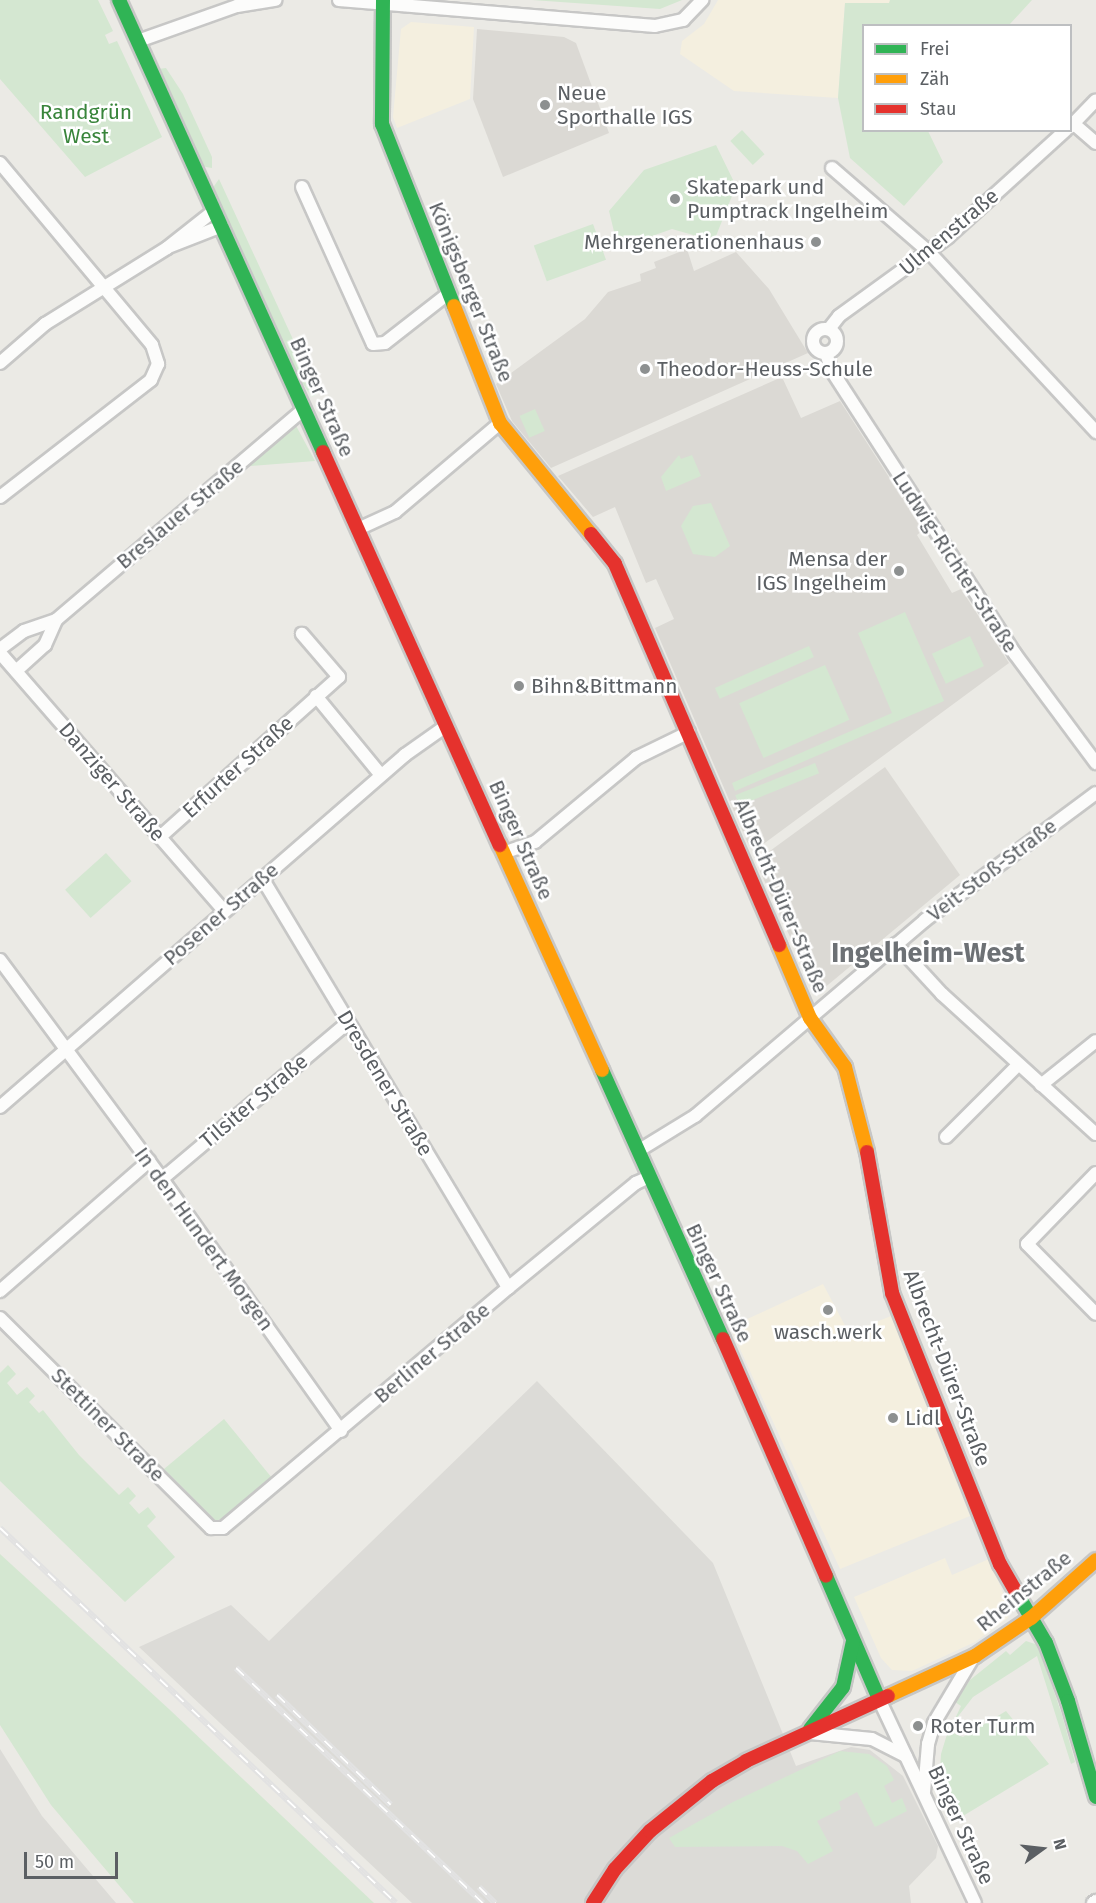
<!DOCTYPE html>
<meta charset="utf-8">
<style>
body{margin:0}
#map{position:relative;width:1096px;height:1903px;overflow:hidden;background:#ebeae5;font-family:"Fira Sans",sans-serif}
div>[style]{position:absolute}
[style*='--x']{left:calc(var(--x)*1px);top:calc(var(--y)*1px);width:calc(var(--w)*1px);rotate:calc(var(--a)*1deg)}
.commercial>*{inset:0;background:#f4efdf}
.industrial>*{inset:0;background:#dcdbd7}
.education>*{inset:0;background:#dbd9d4}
.green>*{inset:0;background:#d4e7d1;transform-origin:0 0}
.roads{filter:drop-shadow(2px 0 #c7c7c6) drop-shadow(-2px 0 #c7c7c6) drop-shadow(0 2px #c7c7c6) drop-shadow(0 -2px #c7c7c6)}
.street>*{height:12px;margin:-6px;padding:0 6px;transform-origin:6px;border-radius:6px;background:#fcfcfb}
.street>.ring{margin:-6px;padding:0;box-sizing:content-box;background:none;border:12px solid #fcfcfb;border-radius:50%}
.fast>*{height:14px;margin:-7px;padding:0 7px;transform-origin:7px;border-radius:7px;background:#30b455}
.slow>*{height:14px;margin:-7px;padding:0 7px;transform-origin:7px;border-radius:7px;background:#ff9f0a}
.jam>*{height:14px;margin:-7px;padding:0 7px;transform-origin:7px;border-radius:7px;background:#e5322d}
.rail>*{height:6px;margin-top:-3px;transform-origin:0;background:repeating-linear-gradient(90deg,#fff 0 11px,#e2e2e2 0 22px);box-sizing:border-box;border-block:2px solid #e2e2e2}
.dots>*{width:16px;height:16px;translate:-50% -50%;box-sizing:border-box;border:3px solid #fff;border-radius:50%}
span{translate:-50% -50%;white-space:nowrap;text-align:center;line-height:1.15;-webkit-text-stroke:5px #fff;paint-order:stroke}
.poi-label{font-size:21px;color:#5b5f63}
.left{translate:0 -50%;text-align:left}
.right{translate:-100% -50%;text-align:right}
.park-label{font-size:21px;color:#39853b}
.street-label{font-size:21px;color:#5b5f63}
.district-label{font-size:27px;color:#6d7175;font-weight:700}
.legend{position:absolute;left:862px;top:24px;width:210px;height:108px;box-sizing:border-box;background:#fff;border:2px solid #bdbfc1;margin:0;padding:8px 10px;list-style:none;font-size:18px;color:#5b5f63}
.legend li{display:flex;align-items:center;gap:12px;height:30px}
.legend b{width:30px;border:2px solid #bdbfc1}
.north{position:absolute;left:1012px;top:1819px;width:60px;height:60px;-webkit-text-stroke:4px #fff;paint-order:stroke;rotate:75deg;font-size:16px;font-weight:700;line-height:24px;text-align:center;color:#5b5f63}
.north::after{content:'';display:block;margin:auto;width:21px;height:27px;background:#5b5f63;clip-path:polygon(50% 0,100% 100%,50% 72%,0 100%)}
.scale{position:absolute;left:24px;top:1852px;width:94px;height:27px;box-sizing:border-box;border:3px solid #5b5f63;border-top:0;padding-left:8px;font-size:18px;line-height:21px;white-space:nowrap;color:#5b5f63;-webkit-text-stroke:4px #fff;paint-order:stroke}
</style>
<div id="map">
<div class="commercial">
<div style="clip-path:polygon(718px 0,890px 0,890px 3px,845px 3px,838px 98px,734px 91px,680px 54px,682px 41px,704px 24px)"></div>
<div style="clip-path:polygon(411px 22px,474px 27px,470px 99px,397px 128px,393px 117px,401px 29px)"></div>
<div style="clip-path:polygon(823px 1284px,849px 1333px,891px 1316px,970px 1516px,840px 1569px,730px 1327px)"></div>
<div style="clip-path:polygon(945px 1558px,952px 1575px,989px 1559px,1009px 1607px,1008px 1618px,975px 1642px,912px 1671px,892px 1670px,881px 1658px,854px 1597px)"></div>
</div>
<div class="industrial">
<div style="clip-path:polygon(537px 1381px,713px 1563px,796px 1766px,851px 1747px,870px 1750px,903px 1776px,938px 1846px,936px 1858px,909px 1886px,911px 1903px,412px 1903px,139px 1647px,231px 1605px,269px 1641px)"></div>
<div style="clip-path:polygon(0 1749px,42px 1816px,116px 1903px,0 1903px)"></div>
</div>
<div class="education">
<div style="clip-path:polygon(477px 29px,564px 37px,576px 43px,609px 133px,503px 177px,473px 99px)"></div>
<div style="clip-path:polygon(687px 249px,694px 271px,736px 252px,769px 289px,808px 353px,551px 468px,512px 421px,496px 384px,585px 319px,608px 292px,641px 281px,640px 274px,656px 268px,654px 262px)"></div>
<div style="clip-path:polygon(782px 377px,801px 418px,840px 401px,923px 530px,917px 535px,952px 593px,961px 589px,1009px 663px,758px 848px,749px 846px,655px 628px,674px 619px,656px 579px,646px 583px,615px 507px,593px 517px,558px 476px)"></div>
<div style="clip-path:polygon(885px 767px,960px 875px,823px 989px,813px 987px,758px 867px,763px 856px)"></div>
</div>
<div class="green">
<div style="clip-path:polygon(0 0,98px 0,113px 31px,105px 35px,109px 44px,117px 41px,162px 137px,85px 177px,0 79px)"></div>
<div style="clip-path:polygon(532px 0,682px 0,660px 9px)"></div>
<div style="clip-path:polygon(890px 0,1032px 0,1009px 25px,864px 26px,864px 130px,928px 131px,943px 162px,904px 206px,850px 158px,838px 98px,845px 3px,889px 3px)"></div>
<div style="clip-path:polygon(166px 68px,183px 94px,212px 157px,212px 168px,201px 166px,158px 69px)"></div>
<div style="left:742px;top:130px;width:33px;height:16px;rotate:47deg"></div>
<div style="clip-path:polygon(716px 145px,736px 186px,714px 241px,672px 229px,618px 248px,609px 211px,644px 170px)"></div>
<div style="clip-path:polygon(219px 179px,315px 387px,317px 394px,312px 397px,291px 367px,212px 189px)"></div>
<div style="left:593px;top:224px;width:38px;height:63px;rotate:70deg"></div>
<div style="left:535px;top:409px;width:24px;height:17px;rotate:66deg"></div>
<div style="clip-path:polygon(294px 422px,315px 461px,251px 466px,249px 463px)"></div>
<div style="clip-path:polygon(679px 455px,681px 459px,692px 455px,701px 476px,666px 491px,661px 477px)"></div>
<div style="clip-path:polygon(711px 503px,730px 546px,715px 557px,693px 554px,681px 526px,693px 506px)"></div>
<div style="clip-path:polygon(905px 612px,944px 701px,735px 791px,732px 783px,892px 713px,858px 633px)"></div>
<div style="left:970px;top:636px;width:33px;height:42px;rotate:65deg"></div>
<div style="left:809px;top:646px;width:12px;height:103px;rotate:66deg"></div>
<div style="left:825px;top:665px;width:60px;height:94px;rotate:66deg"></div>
<div style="left:815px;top:763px;width:11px;height:86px;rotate:68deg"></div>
<div style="left:106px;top:853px;width:38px;height:55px;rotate:48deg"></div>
<div style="clip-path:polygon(8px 1365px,16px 1374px,7px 1383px,17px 1395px,27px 1387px,35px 1396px,29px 1402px,39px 1413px,43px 1410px,79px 1455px,119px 1495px,128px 1487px,136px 1496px,129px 1503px,139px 1514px,148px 1507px,156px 1517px,147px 1526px,175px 1557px,125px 1602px,0 1481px,0 1373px)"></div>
<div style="clip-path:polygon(224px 1419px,272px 1478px,226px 1517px,216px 1521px,164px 1469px)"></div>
<div style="clip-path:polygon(0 1554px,170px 1710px,374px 1903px,134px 1903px,51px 1805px,0 1725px)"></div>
<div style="clip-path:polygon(1026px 1641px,1038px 1645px,1062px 1715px,1075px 1762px,1071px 1764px,1037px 1656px,973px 1697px,953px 1723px,961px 1706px,955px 1702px,970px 1680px,1006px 1651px,1010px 1655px)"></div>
<div style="clip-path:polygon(1006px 1711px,1049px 1764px,953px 1822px,939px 1788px,941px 1754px,948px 1731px,963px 1737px)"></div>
<div style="clip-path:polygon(840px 1751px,869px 1754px,887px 1766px,894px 1780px,884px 1786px,892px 1803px,902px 1798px,907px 1811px,875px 1827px,857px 1792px,839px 1802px,841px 1809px,817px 1821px,833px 1851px,808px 1864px,797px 1851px,782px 1846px,675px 1847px,669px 1838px,733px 1802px)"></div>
</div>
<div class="roads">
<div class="street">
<div style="--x:339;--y:0;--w:317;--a:4.7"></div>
<div style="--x:655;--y:26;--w:29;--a:-12"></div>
<div style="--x:683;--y:20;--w:28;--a:-46"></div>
<div style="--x:138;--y:41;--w:105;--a:-19.5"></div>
<div style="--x:237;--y:6;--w:39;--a:-9"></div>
<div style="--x:1074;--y:124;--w:29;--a:41"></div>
<div style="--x:1070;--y:127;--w:37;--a:-46"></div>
<div style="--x:0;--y:163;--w:237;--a:50.1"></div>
<div style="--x:152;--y:345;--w:20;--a:72"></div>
<div style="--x:158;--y:364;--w:17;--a:114"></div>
<div style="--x:151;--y:380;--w:191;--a:142.2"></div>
<div style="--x:832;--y:168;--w:128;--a:40.9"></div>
<div style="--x:929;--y:252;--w:246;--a:47.1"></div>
<div style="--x:302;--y:187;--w:172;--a:65.7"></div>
<div style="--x:373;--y:344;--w:12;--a:-5"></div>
<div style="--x:385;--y:343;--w:81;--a:-38"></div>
<div style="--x:171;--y:246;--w:55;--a:-21.4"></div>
<div class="ring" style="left:813px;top:329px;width:12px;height:12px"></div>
<div style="--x:829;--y:329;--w:16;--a:-52"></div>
<div style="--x:839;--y:316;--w:135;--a:-35.9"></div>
<div style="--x:948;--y:237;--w:159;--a:-42.2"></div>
<div style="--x:826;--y:353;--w:19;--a:72"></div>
<div style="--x:832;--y:371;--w:337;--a:57.1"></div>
<div style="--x:1015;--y:654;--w:136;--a:53.4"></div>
<div style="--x:0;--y:363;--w:60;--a:-40.9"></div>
<div style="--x:45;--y:324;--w:144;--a:-31.9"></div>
<div style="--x:167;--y:248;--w:61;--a:-38.4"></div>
<div style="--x:358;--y:529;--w:41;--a:-24.7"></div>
<div style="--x:395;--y:512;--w:138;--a:-40.3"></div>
<div style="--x:0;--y:649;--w:30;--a:-37"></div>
<div style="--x:24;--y:631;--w:34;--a:-19"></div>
<div style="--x:56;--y:620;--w:326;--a:-40.4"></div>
<div style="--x:0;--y:653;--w:342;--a:49"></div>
<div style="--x:16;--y:671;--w:39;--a:-42"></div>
<div style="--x:45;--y:645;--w:27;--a:-66"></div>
<div style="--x:316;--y:696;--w:102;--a:50.6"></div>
<div style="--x:160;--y:837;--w:240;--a:-41.8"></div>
<div style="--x:339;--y:677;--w:57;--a:-130.7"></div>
<div style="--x:503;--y:853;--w:34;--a:-19"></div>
<div style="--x:535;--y:842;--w:131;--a:-39.7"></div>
<div style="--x:636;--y:758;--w:59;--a:-26.1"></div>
<div style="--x:262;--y:878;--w:478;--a:59"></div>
<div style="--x:896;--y:944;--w:68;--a:47.4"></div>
<div style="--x:942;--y:994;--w:208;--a:42.3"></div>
<div style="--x:0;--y:960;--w:272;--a:53.5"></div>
<div style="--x:162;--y:1179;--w:309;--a:54.6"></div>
<div style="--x:1041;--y:1085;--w:70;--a:-38.7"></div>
<div style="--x:0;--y:1107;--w:537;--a:-41"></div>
<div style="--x:405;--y:755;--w:50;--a:-35.3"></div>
<div style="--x:946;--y:1137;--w:102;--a:-45"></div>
<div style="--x:638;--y:1151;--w:67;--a:-31.6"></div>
<div style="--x:695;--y:1116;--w:302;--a:-40.4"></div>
<div style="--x:925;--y:920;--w:213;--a:-36.6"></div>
<div style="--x:1096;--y:1173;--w:99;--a:134.2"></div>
<div style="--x:1027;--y:1244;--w:98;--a:45.4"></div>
<div style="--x:162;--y:1179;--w:242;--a:-40.1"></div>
<div style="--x:0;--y:1291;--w:198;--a:-41.1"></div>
<div style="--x:0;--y:1318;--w:298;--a:44.9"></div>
<div style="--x:211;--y:1528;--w:12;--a:0"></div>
<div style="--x:223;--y:1528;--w:373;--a:-40.1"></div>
<div style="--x:508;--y:1288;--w:166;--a:-39.4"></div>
<div style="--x:636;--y:1183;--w:14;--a:-25"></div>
<div style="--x:879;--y:1699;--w:225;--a:64.8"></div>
<div style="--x:810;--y:1733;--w:62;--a:5.5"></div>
<div style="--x:872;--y:1739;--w:38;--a:27"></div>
<div style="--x:924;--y:1792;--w:48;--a:-85.2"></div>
<div style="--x:928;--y:1744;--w:22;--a:-74"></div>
<div style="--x:934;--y:1723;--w:78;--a:-59.2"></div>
<div style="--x:1093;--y:1903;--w:4;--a:-34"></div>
</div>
<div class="fast">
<div style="--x:119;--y:0;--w:496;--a:65.7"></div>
<div style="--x:383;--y:0;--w:124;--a:90.5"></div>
<div style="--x:382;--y:124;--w:196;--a:68.4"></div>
<div style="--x:602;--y:1070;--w:295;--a:65.8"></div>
<div style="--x:826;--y:1576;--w:134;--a:66.7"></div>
<div style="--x:1015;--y:1590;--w:61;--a:59.7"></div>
<div style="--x:1046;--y:1643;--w:62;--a:69.2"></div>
<div style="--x:1068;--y:1701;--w:100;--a:73.7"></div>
<div style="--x:810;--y:1729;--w:53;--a:-51.8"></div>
<div style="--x:843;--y:1687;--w:47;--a:-77.7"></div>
</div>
<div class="slow">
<div style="--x:454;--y:306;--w:126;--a:68.5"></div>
<div style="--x:500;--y:423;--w:144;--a:50.7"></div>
<div style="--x:500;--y:845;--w:247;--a:65.6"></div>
<div style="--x:779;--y:945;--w:79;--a:67"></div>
<div style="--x:810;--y:1018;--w:60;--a:54.5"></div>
<div style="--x:845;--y:1067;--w:88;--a:75.5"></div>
<div style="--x:888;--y:1696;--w:96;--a:-24.7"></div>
<div style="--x:975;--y:1656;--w:68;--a:-34.2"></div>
<div style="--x:1031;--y:1618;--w:87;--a:-41.7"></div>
</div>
<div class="jam">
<div style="--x:323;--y:452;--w:431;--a:65.8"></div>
<div style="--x:591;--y:534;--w:38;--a:51"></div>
<div style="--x:615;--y:564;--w:415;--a:66.7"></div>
<div style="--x:867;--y:1152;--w:143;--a:79.9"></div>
<div style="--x:892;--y:1293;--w:292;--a:68.3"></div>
<div style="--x:1000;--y:1564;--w:30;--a:60"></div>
<div style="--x:723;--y:1339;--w:258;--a:66.5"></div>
<div style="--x:593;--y:1903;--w:40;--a:-57.1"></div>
<div style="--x:615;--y:1869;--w:52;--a:-47.4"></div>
<div style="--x:650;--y:1831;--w:80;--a:-38.9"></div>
<div style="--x:712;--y:1781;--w:39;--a:-30"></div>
<div style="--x:746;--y:1761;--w:156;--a:-24.6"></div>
</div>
</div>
<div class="rail">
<div style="--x:0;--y:1528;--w:545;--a:43.44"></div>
<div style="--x:236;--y:1668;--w:341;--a:43.6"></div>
<div style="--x:277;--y:1695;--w:158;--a:44"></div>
<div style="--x:479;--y:1887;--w:23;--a:45"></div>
</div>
<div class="dots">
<div style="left:545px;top:105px;background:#8d9090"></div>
<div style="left:675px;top:199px;background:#8d9090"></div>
<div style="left:816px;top:242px;background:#8d9090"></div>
<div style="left:645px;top:369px;background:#8d9090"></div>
<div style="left:899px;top:571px;background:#8d9090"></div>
<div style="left:519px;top:686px;background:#8d9090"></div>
<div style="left:828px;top:1310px;background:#8d9090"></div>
<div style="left:893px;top:1418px;background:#8d9090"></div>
<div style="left:918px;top:1726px;background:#8d9090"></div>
</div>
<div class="poi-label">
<span class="left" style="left:557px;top:105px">Neue<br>Sporthalle IGS</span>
<span class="left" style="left:687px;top:199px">Skatepark und<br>Pumptrack Ingelheim</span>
<span class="right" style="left:804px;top:242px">Mehrgenerationenhaus</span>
<span class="left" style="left:657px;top:369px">Theodor-Heuss-Schule</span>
<span class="right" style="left:887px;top:571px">Mensa der<br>IGS Ingelheim</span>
<span class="left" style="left:531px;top:686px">Bihn&amp;Bittmann</span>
<span style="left:828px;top:1332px">wasch.werk</span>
<span class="left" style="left:905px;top:1418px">Lidl</span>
<span class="left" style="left:930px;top:1726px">Roter Turm</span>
</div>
<div class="park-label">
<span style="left:86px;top:124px">Randgrün<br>West</span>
</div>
<div class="street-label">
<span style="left:949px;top:232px;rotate:-40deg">Ulmenstraße</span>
<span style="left:471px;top:292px;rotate:68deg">Königsberger Straße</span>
<span style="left:322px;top:397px;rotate:66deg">Binger Straße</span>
<span style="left:180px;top:514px;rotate:-40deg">Breslauer Straße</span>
<span style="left:955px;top:562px;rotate:57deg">Ludwig-Richter-Straße</span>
<span style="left:238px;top:767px;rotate:-42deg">Erfurter Straße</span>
<span style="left:112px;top:782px;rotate:49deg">Danziger Straße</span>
<span style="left:521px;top:840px;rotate:66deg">Binger Straße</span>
<span style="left:992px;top:870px;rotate:-37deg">Veit-Stoß-Straße</span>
<span style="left:781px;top:896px;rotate:67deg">Albrecht-Dürer-Straße</span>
<span style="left:221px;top:914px;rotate:-41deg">Posener Straße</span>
<span style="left:385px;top:1083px;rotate:59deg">Dresdener Straße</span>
<span style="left:254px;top:1101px;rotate:-40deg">Tilsiter Straße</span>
<span style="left:204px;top:1239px;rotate:54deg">In den Hundert Morgen</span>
<span style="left:719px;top:1283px;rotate:65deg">Binger Straße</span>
<span style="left:432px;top:1353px;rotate:-40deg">Berliner Straße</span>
<span style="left:947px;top:1368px;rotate:69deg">Albrecht-Dürer-Straße</span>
<span style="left:108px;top:1425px;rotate:45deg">Stettiner Straße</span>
<span style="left:1024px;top:1591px;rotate:-39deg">Rheinstraße</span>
<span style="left:961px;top:1825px;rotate:65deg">Binger Straße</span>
</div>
<div class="district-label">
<span style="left:928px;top:954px">Ingelheim-West</span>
</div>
<ul class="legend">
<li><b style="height:8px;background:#30b455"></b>Frei</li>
<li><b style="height:8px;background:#ff9f0a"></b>Zäh</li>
<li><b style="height:8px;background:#e5322d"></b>Stau</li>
</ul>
<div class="north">N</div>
<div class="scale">50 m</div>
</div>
